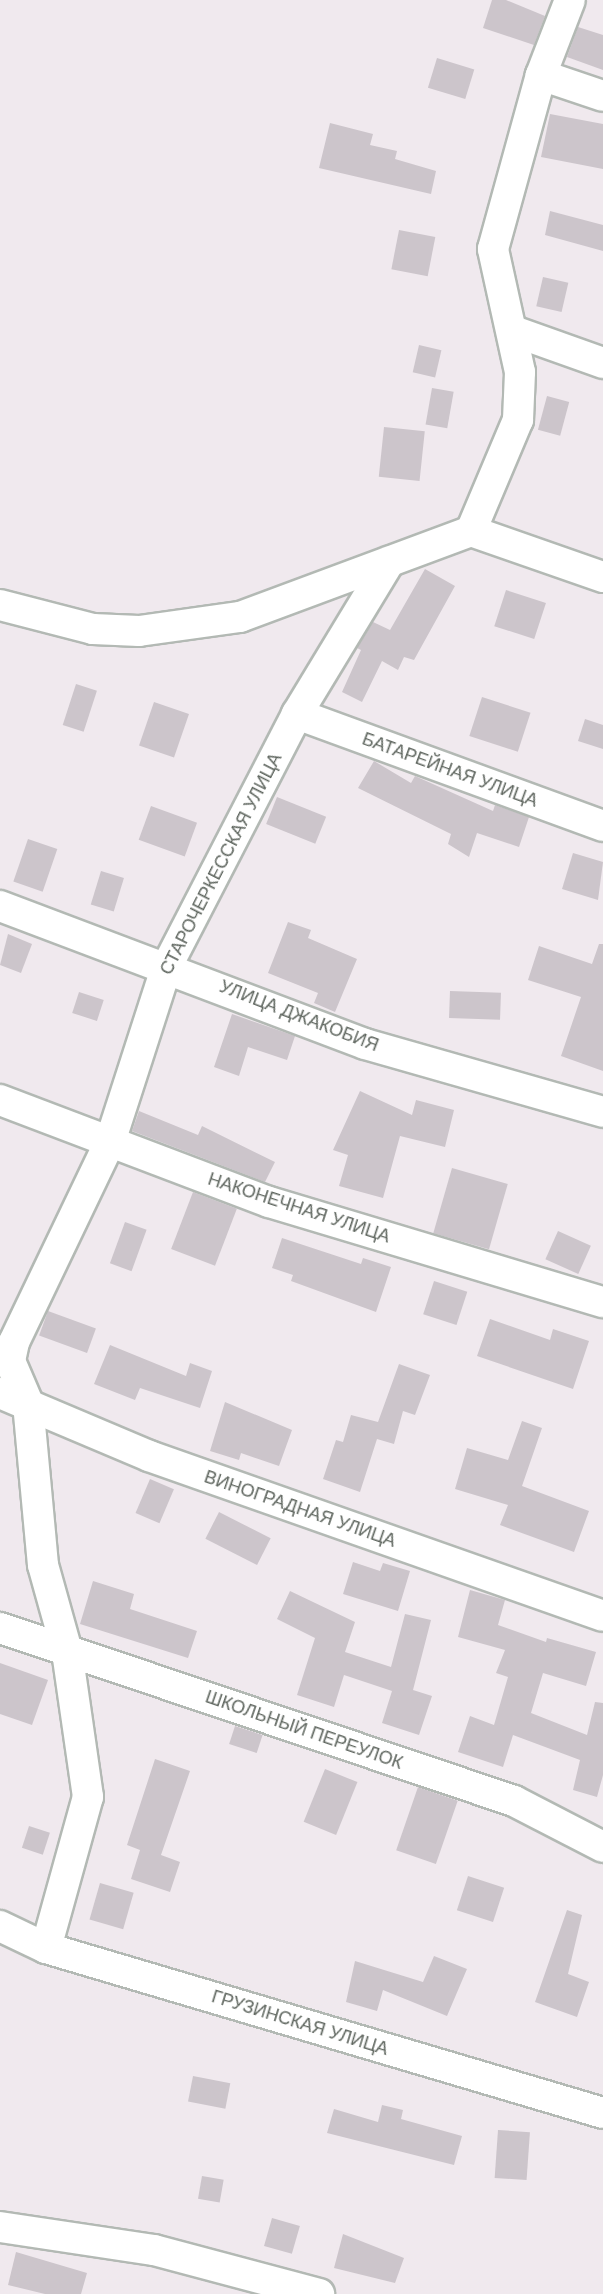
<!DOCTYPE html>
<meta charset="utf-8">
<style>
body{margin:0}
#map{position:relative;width:603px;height:2294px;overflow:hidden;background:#f0e9ee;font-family:Helvetica,sans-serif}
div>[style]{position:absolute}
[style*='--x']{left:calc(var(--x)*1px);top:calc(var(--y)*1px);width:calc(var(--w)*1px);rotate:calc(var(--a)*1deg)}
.building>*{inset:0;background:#ccc5cb;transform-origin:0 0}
.roads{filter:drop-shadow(2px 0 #b3b9b4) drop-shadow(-2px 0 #b3b9b4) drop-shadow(0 2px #b3b9b4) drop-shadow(0 -2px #b3b9b4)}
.street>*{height:30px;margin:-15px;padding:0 15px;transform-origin:15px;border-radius:15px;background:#fff}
span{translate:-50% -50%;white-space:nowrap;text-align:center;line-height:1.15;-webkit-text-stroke:6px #fff;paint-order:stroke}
.street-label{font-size:18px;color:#606760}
</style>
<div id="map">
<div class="building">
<div style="clip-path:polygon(492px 0,506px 0,545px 16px,534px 45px,483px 28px)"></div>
<div style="clip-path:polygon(578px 27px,603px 35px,603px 70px,567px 57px)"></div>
<div style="left:437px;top:58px;width:39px;height:31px;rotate:17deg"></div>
<div style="clip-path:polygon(550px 114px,603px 124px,603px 169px,541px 157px)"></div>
<div style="clip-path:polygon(330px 123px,373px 134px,370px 145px,397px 151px,395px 159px,436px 171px,431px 194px,319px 168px)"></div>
<div style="clip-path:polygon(550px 211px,603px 225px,603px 251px,545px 235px)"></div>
<div style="left:399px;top:230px;width:37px;height:40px;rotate:11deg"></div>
<div style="left:543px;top:277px;width:26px;height:30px;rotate:13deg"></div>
<div style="left:419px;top:345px;width:23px;height:28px;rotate:13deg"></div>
<div style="left:432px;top:388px;width:22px;height:37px;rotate:10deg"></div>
<div style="left:547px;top:396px;width:23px;height:35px;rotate:15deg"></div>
<div style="left:384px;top:427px;width:41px;height:50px;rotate:6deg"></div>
<div style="clip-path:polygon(425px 569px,455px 586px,414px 660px,404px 657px,398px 670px,382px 661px,362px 702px,342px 692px,361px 650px,357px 648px,373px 622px,390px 630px)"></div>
<div style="left:506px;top:590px;width:42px;height:38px;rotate:18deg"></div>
<div style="left:76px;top:684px;width:22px;height:43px;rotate:18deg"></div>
<div style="left:482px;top:697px;width:51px;height:41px;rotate:18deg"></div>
<div style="left:154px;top:702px;width:37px;height:46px;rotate:19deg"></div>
<div style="clip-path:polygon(585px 719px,603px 725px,603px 749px,578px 741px)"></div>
<div style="clip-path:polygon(374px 761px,411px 783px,415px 776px,493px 811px,495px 805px,529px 817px,519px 847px,477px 833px,469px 857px,448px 844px,451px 834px,358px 788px)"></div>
<div style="left:277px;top:797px;width:53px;height:29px;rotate:22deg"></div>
<div style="left:151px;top:806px;width:49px;height:36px;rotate:20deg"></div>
<div style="left:28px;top:839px;width:31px;height:45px;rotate:19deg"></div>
<div style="clip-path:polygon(573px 853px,603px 862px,598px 900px,562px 889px)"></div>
<div style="left:101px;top:871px;width:24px;height:35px;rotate:17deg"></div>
<div style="clip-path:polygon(288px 922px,311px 930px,308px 938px,357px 959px,335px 1012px,314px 1003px,318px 993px,268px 973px)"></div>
<div style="clip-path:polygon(8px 934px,32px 944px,21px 973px,0 965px)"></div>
<div style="clip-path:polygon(599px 944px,603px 944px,603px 1071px,561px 1056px,581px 997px,528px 980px,539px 946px,592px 964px)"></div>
<div style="left:450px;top:991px;width:51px;height:27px;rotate:2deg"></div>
<div style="left:79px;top:992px;width:26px;height:22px;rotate:18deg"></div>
<div style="clip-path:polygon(232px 1014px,295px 1036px,287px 1060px,248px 1047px,239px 1076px,214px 1067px)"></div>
<div style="clip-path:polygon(360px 1091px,412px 1115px,416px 1100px,454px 1110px,445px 1147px,400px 1136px,383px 1198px,339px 1186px,348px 1155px,333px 1150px)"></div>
<div style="clip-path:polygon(139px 1111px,198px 1135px,202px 1126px,275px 1162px,265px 1182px,132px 1131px)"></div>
<div style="left:452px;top:1168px;width:58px;height:68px;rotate:16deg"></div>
<div style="left:193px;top:1192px;width:47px;height:61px;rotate:21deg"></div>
<div style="left:125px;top:1222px;width:23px;height:44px;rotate:20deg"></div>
<div style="left:558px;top:1231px;width:36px;height:31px;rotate:24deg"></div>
<div style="clip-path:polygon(282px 1238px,361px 1264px,363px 1258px,391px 1267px,376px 1312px,291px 1281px,293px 1275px,272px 1268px)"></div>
<div style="left:434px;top:1281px;width:35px;height:35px;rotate:18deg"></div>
<div style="left:48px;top:1311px;width:51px;height:26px;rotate:20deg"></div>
<div style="clip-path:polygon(490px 1319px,550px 1340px,553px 1329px,589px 1341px,573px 1389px,477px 1356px)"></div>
<div style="clip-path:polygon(110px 1345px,186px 1376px,190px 1363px,212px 1371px,200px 1408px,140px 1388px,135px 1400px,94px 1384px)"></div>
<div style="clip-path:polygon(399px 1364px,430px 1375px,415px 1415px,403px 1411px,394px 1444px,377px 1439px,360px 1492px,323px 1479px,336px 1440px,343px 1442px,351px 1415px,378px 1422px)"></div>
<div style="clip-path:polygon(225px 1402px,292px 1430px,279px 1466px,241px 1453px,239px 1460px,210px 1451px)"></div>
<div style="clip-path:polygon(522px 1421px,542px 1428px,522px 1486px,589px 1511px,574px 1552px,500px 1525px,508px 1505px,455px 1489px,467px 1448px,508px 1460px)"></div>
<div style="left:150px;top:1479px;width:26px;height:37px;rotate:23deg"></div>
<div style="left:219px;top:1512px;width:58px;height:30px;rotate:27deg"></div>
<div style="clip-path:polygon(353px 1562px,380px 1571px,383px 1563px,410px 1571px,398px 1611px,343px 1594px)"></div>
<div style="clip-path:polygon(93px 1581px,134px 1594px,130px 1609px,197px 1631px,188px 1658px,80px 1624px)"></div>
<div style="clip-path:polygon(470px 1590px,505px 1600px,498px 1625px,546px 1642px,547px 1638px,596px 1652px,586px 1686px,543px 1673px,531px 1713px,587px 1735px,595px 1702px,603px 1703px,603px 1775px,597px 1797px,573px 1790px,580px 1760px,513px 1735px,503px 1767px,458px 1752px,470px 1716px,494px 1725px,508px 1677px,496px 1673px,505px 1650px,458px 1637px)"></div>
<div style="clip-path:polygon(290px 1591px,355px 1622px,345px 1652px,391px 1667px,405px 1614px,431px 1620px,413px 1690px,432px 1696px,419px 1735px,382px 1723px,392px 1691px,344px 1675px,334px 1707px,297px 1695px,315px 1638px,277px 1619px)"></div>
<div style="clip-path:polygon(0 1663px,48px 1680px,32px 1725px,0 1714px)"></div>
<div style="left:235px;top:1726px;width:29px;height:19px;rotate:18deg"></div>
<div style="clip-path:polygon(155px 1759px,190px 1771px,161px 1855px,180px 1862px,170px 1892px,131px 1879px,140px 1850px,127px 1845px)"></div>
<div style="left:325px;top:1769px;width:35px;height:57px;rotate:22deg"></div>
<div style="left:418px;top:1787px;width:42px;height:67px;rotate:19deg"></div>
<div style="left:29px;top:1826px;width:22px;height:23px;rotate:18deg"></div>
<div style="left:468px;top:1876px;width:38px;height:36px;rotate:18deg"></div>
<div style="left:100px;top:1883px;width:35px;height:38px;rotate:16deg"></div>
<div style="clip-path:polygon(567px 1910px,582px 1915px,568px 1974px,589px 1982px,577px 2017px,535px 2002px)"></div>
<div style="clip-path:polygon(434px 1956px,467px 1969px,447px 2016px,383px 1990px,377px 2011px,346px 2002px,355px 1961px,423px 1982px)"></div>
<div style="left:193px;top:2076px;width:38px;height:26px;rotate:11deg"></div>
<div style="clip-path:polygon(382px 2105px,403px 2110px,401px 2119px,462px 2136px,454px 2165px,327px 2133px,334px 2109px,378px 2122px)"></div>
<div style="left:498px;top:2130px;width:32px;height:48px;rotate:4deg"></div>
<div style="left:202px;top:2176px;width:22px;height:23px;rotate:10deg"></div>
<div style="left:272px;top:2218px;width:29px;height:29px;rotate:16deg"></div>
<div style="clip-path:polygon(343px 2234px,404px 2258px,395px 2283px,334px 2268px)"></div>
<div style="clip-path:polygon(16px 2252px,87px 2273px,81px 2294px,45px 2294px,8px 2285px)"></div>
</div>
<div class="roads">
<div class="street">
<div style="--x:541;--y:75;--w:65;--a:18.7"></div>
<div style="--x:513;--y:331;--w:96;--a:19.6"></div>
<div style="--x:471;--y:531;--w:121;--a:-67.1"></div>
<div style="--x:518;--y:420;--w:48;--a:-87.6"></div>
<div style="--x:520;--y:372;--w:126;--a:-102.4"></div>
<div style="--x:493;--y:249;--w:180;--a:-74.6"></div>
<div style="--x:541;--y:75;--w:80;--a:-68.9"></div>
<div style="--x:0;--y:605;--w:96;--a:14.5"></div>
<div style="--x:93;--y:629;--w:46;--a:2.5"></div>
<div style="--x:139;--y:631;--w:102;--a:-7.9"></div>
<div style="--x:240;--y:617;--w:246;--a:-20.4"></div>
<div style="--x:471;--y:531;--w:140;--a:19.2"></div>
<div style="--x:297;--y:714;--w:326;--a:20.1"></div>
<div style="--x:0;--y:906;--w:390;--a:20.7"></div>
<div style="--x:365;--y:1044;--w:248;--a:15.9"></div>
<div style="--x:0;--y:1100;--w:288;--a:20.8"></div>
<div style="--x:269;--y:1202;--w:349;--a:16.7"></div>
<div style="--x:0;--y:1393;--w:162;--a:22.9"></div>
<div style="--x:149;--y:1456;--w:481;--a:19.4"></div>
<div style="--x:0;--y:1628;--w:542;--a:18.6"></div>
<div style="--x:514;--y:1801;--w:100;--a:27.3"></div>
<div style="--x:0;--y:1926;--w:51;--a:25.6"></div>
<div style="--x:46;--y:1948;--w:581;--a:16.5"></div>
<div style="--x:46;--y:1948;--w:157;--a:-74.5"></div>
<div style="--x:88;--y:1797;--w:148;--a:-98.2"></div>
<div style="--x:67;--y:1651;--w:89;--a:-105.6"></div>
<div style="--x:43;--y:1565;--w:163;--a:-95.3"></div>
<div style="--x:28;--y:1403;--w:46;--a:-113.2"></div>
<div style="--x:10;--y:1361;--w:19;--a:-78"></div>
<div style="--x:14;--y:1342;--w:222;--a:-64.4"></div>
<div style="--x:110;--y:1142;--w:185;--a:-72.1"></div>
<div style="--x:167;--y:966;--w:284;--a:-62.7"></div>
<div style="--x:297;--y:714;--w:178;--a:-58.8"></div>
<div style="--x:0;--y:2227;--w:156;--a:8.5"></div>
<div style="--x:154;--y:2250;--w:171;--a:14.9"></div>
</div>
</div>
<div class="street-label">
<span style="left:450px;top:770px;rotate:20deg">БАТАРЕЙНАЯ УЛИЦА</span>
<span style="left:221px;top:864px;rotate:-63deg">СТАРОЧЕРКЕССКАЯ УЛИЦА</span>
<span style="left:299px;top:1016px;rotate:21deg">УЛИЦА ДЖАКОБИЯ</span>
<span style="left:299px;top:1208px;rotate:18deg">НАКОНЕЧНАЯ УЛИЦА</span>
<span style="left:300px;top:1509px;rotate:19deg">ВИНОГРАДНАЯ УЛИЦА</span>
<span style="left:304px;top:1730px;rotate:19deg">ШКОЛЬНЫЙ ПЕРЕУЛОК</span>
<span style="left:300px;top:2023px;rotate:17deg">ГРУЗИНСКАЯ УЛИЦА</span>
</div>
</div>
